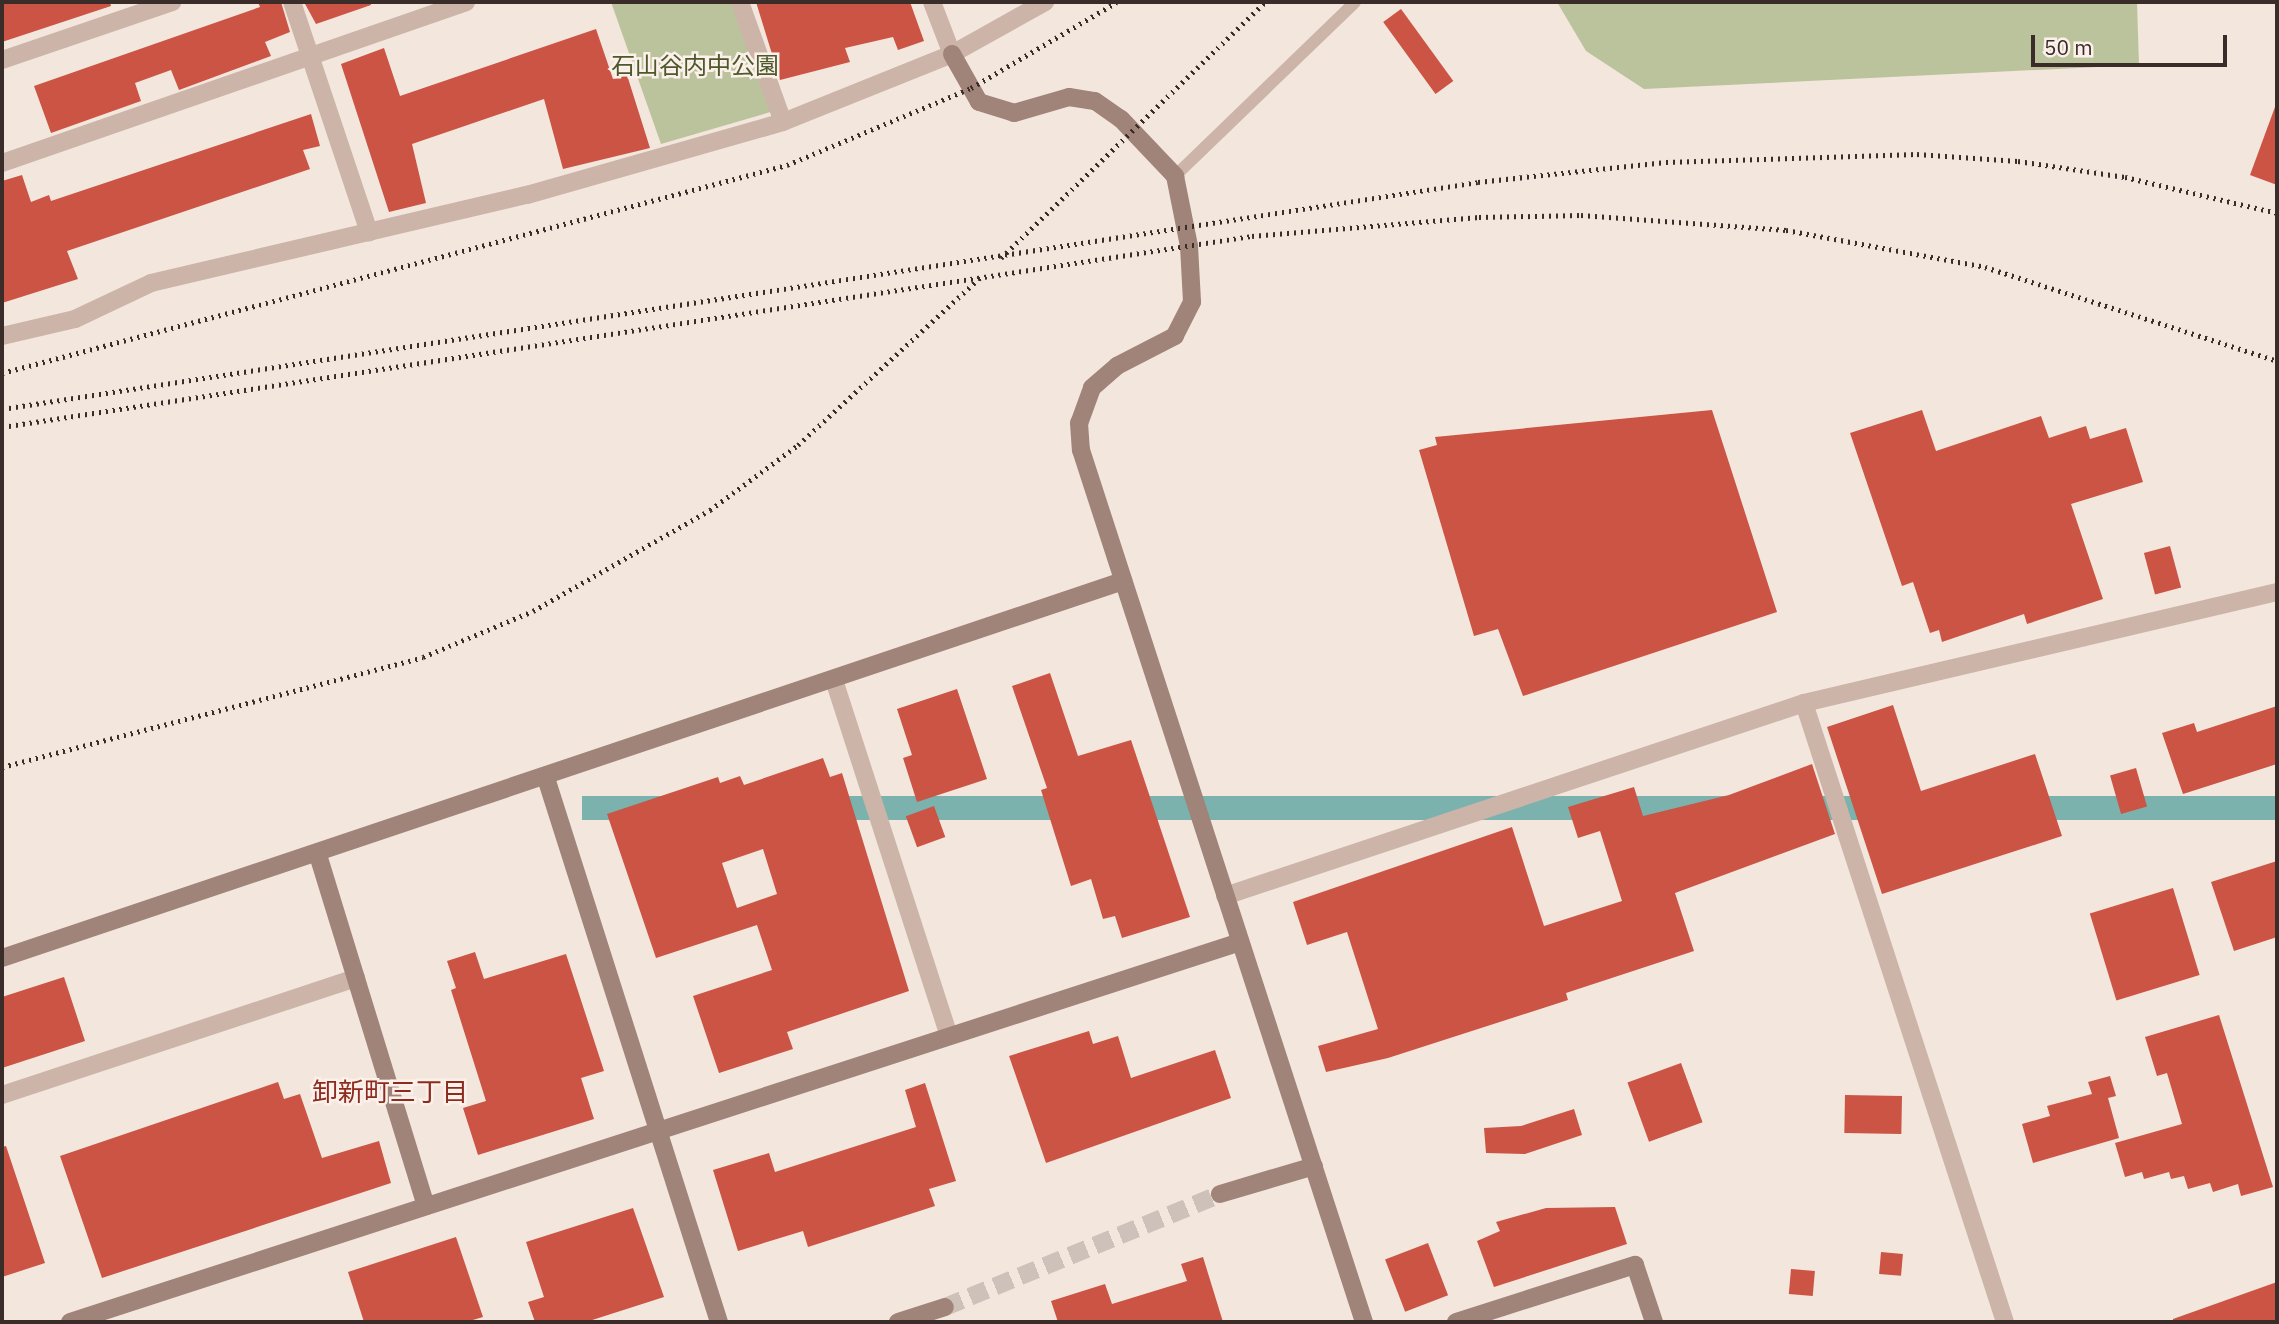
<!DOCTYPE html>
<meta charset="utf-8">
<style>
body{margin:0}
#map{position:relative;width:2279px;height:1324px;overflow:hidden;background:#f3e6dd;font-family:"IBM Plex Sans","Noto Sans JP",sans-serif}
div>[style]{position:absolute}
[style*='--x']{left:calc(var(--x)*1px);top:calc(var(--y)*1px);width:calc(var(--w)*1px);rotate:calc(var(--a)*1deg)}
.green>*{inset:0;background:#bbc39c}
.water>*{inset:0;background:#7bb2ad;transform-origin:0 0}
.building>*{inset:0;background:#cb5444;transform-origin:0 0}
.secondary-tunnel>*{height:18px;margin-top:-9px;transform-origin:0;background:repeating-linear-gradient(90deg,#cec1b9 0 18px,transparent 0 27px)}
.lane>*{height:12px;margin:-6px;padding:0 6px;transform-origin:6px;border-radius:6px;background:#ccb4a8}
.street>*{height:18px;margin:-9px;padding:0 9px;transform-origin:9px;border-radius:9px;background:#ccb4a8}
.secondary>*{height:18px;margin:-9px;padding:0 9px;transform-origin:9px;border-radius:9px;background:#a08379}
.rail>*{height:5px;margin-top:-2.5px;transform-origin:0;background:repeating-linear-gradient(90deg,#392c29 0 2px,transparent 0 7px)}
span{translate:-50% -50%;white-space:nowrap;text-align:center;line-height:1.15;-webkit-text-stroke:5px #fbf1ea;paint-order:stroke}
.park-label{font-size:24px;color:#4d582b}
.neighbourhood-label{font-size:26px;color:#8c2b1e}
.frame{position:absolute;inset:0;border:4px solid #392c29;pointer-events:none}
.scale{position:absolute;left:2031px;top:35px;width:196px;height:32px;box-sizing:border-box;border:4px solid #392c29;border-top:0;padding-left:9px;font-size:21px;line-height:24px;white-space:nowrap;color:#392c29;-webkit-text-stroke:5px #fbf1ea;paint-order:stroke}
</style>
<div id="map">
<div class="green">
<div style="clip-path:polygon(611px 2px,735px 2px,774px 111px,661px 144px)"></div>
<div style="clip-path:polygon(1557px 2px,2137px 2px,2139px 65px,1644px 89px,1586px 51px)"></div>
</div>
<div class="water">
<div style="left:2277px;top:796px;width:24px;height:1695px;rotate:90deg"></div>
</div>
<div class="building">
<div style="clip-path:polygon(2px 2px,110px 2px,111px 6px,2px 42px)"></div>
<div style="clip-path:polygon(258px 2px,281px 2px,290px 32px,265px 42px,271px 56px,179px 90px,171px 70px,135px 83px,141px 101px,51px 133px,34px 86px,260px 7px)"></div>
<div style="clip-path:polygon(304px 2px,370px 2px,371px 5px,316px 24px)"></div>
<div style="clip-path:polygon(756px 2px,910px 2px,924px 41px,898px 50px,893px 37px,845px 48px,850px 62px,780px 80px)"></div>
<div style="left:1401px;top:9px;width:89px;height:22px;rotate:54deg"></div>
<div style="clip-path:polygon(596px 29px,613px 79px,627px 75px,650px 148px,563px 169px,544px 99px,412px 144px,426px 203px,389px 212px,341px 64px,384px 48px,400px 96px)"></div>
<div style="clip-path:polygon(2275px 107px,2277px 107px,2277px 185px,2250px 175px)"></div>
<div style="clip-path:polygon(311px 114px,320px 146px,303px 150px,310px 169px,67px 251px,78px 279px,2px 303px,2px 181px,22px 175px,31px 202px,49px 195px,51px 201px)"></div>
<div style="clip-path:polygon(1712px 410px,1777px 612px,1523px 696px,1498px 629px,1474px 636px,1419px 450px,1437px 445px,1435px 437px)"></div>
<div style="clip-path:polygon(1922px 410px,1936px 451px,2041px 416px,2049px 438px,2086px 426px,2090px 439px,2126px 428px,2143px 482px,2071px 504px,2103px 599px,2027px 624px,2024px 614px,1942px 642px,1939px 630px,1930px 633px,1913px 582px,1902px 586px,1850px 433px)"></div>
<div style="left:2170px;top:546px;width:43px;height:27px;rotate:75deg"></div>
<div style="clip-path:polygon(1050px 673px,1078px 756px,1131px 740px,1190px 917px,1122px 938px,1115px 916px,1103px 919px,1091px 879px,1071px 886px,1041px 790px,1047px 788px,1012px 686px)"></div>
<div style="clip-path:polygon(957px 689px,987px 779px,917px 802px,903px 758px,912px 755px,897px 709px)"></div>
<div style="clip-path:polygon(1893px 705px,1921px 791px,2035px 754px,2062px 836px,1882px 894px,1827px 727px)"></div>
<div style="clip-path:polygon(2277px 706px,2277px 764px,2183px 794px,2162px 733px,2194px 723px,2197px 732px)"></div>
<div style="clip-path:polygon(evenodd,823px 758px,830px 777px,842px 773px,909px 991px,787px 1032px,793px 1049px,719px 1073px,693px 996px,772px 970px,757px 925px,656px 958px,607px 814px,718px 777px,720px 783px,740px 776px,744px 785px,823px 758px,763px 849px,777px 894px,737px 908px,722px 863px,763px 849px)"></div>
<div style="clip-path:polygon(1812px 764px,1835px 834px,1675px 893px,1694px 951px,1566px 993px,1568px 1000px,1388px 1058px,1326px 1072px,1318px 1046px,1378px 1029px,1347px 932px,1307px 945px,1293px 902px,1512px 827px,1544px 926px,1622px 901px,1600px 831px,1578px 838px,1568px 807px,1634px 787px,1643px 816px,1729px 795px)"></div>
<div style="left:2136px;top:768px;width:40px;height:27px;rotate:74deg"></div>
<div style="left:934px;top:806px;width:33px;height:30px;rotate:70deg"></div>
<div style="clip-path:polygon(2277px 861px,2277px 937px,2234px 951px,2211px 882px)"></div>
<div style="left:2173px;top:888px;width:91px;height:87px;rotate:73deg"></div>
<div style="clip-path:polygon(475px 952px,484px 979px,566px 954px,604px 1071px,581px 1078px,594px 1119px,478px 1155px,463px 1108px,486px 1101px,451px 990px,456px 988px,447px 961px)"></div>
<div style="clip-path:polygon(64px 977px,85px 1041px,2px 1068px,2px 997px)"></div>
<div style="clip-path:polygon(2219px 1015px,2273px 1187px,2241px 1196px,2238px 1184px,2213px 1192px,2210px 1183px,2188px 1189px,2184px 1176px,2171px 1179px,2169px 1172px,2144px 1179px,2142px 1172px,2125px 1177px,2115px 1143px,2182px 1124px,2167px 1073px,2157px 1076px,2145px 1037px)"></div>
<div style="clip-path:polygon(1089px 1031px,1093px 1044px,1118px 1036px,1131px 1078px,1215px 1050px,1231px 1098px,1046px 1163px,1009px 1056px)"></div>
<div style="left:1681px;top:1063px;width:63px;height:57px;rotate:70deg"></div>
<div style="clip-path:polygon(2110px 1076px,2116px 1096px,2108px 1098px,2119px 1138px,2033px 1163px,2022px 1124px,2050px 1116px,2047px 1106px,2092px 1094px,2088px 1082px)"></div>
<div style="clip-path:polygon(278px 1082px,284px 1099px,300px 1094px,322px 1158px,379px 1141px,391px 1183px,102px 1278px,60px 1156px)"></div>
<div style="clip-path:polygon(925px 1083px,956px 1181px,929px 1189px,935px 1206px,808px 1247px,803px 1231px,738px 1251px,713px 1170px,769px 1153px,775px 1172px,916px 1127px,905px 1090px)"></div>
<div style="left:1845px;top:1095px;width:57px;height:38px;rotate:1deg"></div>
<div style="clip-path:polygon(1574px 1109px,1582px 1135px,1525px 1154px,1486px 1153px,1484px 1128px,1521px 1126px)"></div>
<div style="clip-path:polygon(6px 1146px,45px 1263px,2px 1277px,2px 1147px)"></div>
<div style="clip-path:polygon(1615px 1207px,1627px 1244px,1494px 1287px,1477px 1241px,1500px 1231px,1496px 1222px,1546px 1208px)"></div>
<div style="clip-path:polygon(633px 1208px,664px 1297px,586px 1322px,535px 1322px,528px 1302px,544px 1297px,526px 1242px)"></div>
<div style="clip-path:polygon(456px 1237px,483px 1317px,466px 1322px,364px 1322px,348px 1272px)"></div>
<div style="left:1428px;top:1243px;width:56px;height:46px;rotate:69deg"></div>
<div style="left:1881px;top:1252px;width:22px;height:22px;rotate:5deg"></div>
<div style="clip-path:polygon(1203px 1257px,1223px 1322px,1058px 1322px,1051px 1301px,1105px 1284px,1112px 1304px,1187px 1281px,1181px 1264px)"></div>
<div style="left:1791px;top:1269px;width:24px;height:25px;rotate:5deg"></div>
<div style="clip-path:polygon(2277px 1282px,2277px 1322px,2173px 1322px,2173px 1319px)"></div>
</div>
<div class="secondary-tunnel">
<div style="--x:945;--y:1307;--w:297;--a:-22.3"></div>
</div>
<div class="lane">
<div style="--x:1175;--y:176;--w:250;--a:-44"></div>
</div>
<div class="street">
<div style="--x:292;--y:2;--w:243;--a:71.5"></div>
<div style="--x:740;--y:2;--w:127;--a:70.3"></div>
<div style="--x:932;--y:2;--w:56;--a:69"></div>
<div style="--x:2;--y:60;--w:180;--a:-18.8"></div>
<div style="--x:2;--y:163;--w:491;--a:-19.1"></div>
<div style="--x:2;--y:336;--w:75;--a:-13.1"></div>
<div style="--x:75;--y:319;--w:84;--a:-25.3"></div>
<div style="--x:151;--y:283;--w:386;--a:-13.2"></div>
<div style="--x:527;--y:195;--w:266;--a:-15.9"></div>
<div style="--x:783;--y:122;--w:182;--a:-21.9"></div>
<div style="--x:952;--y:54;--w:107;--a:-29.2"></div>
<div style="--x:834;--y:680;--w:374;--a:72.1"></div>
<div style="--x:1804;--y:703;--w:651;--a:72.01"></div>
<div style="--x:1225;--y:896;--w:610;--a:-18.43"></div>
<div style="--x:1804;--y:703;--w:486;--a:-13.2"></div>
<div style="--x:2;--y:1095;--w:373;--a:-18.3"></div>
</div>
<div class="secondary">
<div style="--x:952;--y:54;--w:55;--a:60.6"></div>
<div style="--x:979;--y:102;--w:37;--a:17"></div>
<div style="--x:1014;--y:113;--w:57;--a:-16.2"></div>
<div style="--x:1069;--y:97;--w:26;--a:9"></div>
<div style="--x:1095;--y:101;--w:32;--a:35"></div>
<div style="--x:1121;--y:119;--w:79;--a:46.5"></div>
<div style="--x:1175;--y:176;--w:71;--a:78.7"></div>
<div style="--x:1189;--y:246;--w:56;--a:86.9"></div>
<div style="--x:1192;--y:302;--w:38;--a:117"></div>
<div style="--x:1175;--y:336;--w:65;--a:152.7"></div>
<div style="--x:1117;--y:366;--w:33;--a:139"></div>
<div style="--x:1092;--y:388;--w:37;--a:110"></div>
<div style="--x:1079;--y:423;--w:27;--a:86"></div>
<div style="--x:1081;--y:450;--w:917;--a:72.02"></div>
<div style="--x:546;--y:778;--w:571;--a:72.36"></div>
<div style="--x:318;--y:855;--w:367;--a:72.9"></div>
<div style="--x:2;--y:958;--w:1183;--a:-18.59"></div>
<div style="--x:1220;--y:1194;--w:98;--a:-16.6"></div>
<div style="--x:70;--y:1322;--w:1230;--a:-17.99"></div>
<div style="--x:898;--y:1322;--w:49;--a:-17.7"></div>
<div style="--x:1456;--y:1322;--w:188;--a:-17.7"></div>
<div style="--x:1635;--y:1265;--w:60;--a:71.6"></div>
</div>
<div class="rail">
<div style="--x:1001;--y:258;--w:368;--a:-44.1"></div>
<div style="--x:2;--y:373;--w:812;--a:-14.84"></div>
<div style="--x:787;--y:165;--w:199;--a:-22.7"></div>
<div style="--x:971;--y:88;--w:169;--a:-30.5"></div>
<div style="--x:2;--y:409;--w:1493;--a:-8.74"></div>
<div style="--x:1478;--y:182;--w:189;--a:-6.1"></div>
<div style="--x:1666;--y:162;--w:251;--a:-1.8"></div>
<div style="--x:1917;--y:154;--w:101;--a:4"></div>
<div style="--x:2018;--y:161;--w:108;--a:8.5"></div>
<div style="--x:2125;--y:177;--w:156;--a:13.3"></div>
<div style="--x:2;--y:427;--w:1265;--a:-8.69"></div>
<div style="--x:1252;--y:236;--w:228;--a:-4.8"></div>
<div style="--x:1479;--y:217;--w:102;--a:-1.1"></div>
<div style="--x:1581;--y:215;--w:206;--a:4.2"></div>
<div style="--x:1786;--y:230;--w:202;--a:10.5"></div>
<div style="--x:1985;--y:267;--w:307;--a:17.8"></div>
<div style="--x:2;--y:767;--w:435;--a:-14.6"></div>
<div style="--x:423;--y:657;--w:119;--a:-22.7"></div>
<div style="--x:533;--y:611;--w:204;--a:-29.7"></div>
<div style="--x:710;--y:510;--w:109;--a:-36.5"></div>
<div style="--x:798;--y:445;--w:248;--a:-42.6"></div>
</div>
<div class="park-label">
<span style="left:695px;top:66px">石山谷内中公園</span>
</div>
<div class="neighbourhood-label">
<span style="left:390px;top:1092px">卸新町三丁目</span>
</div>
<div class="frame"></div>
<div class="scale">50 m</div>
</div>
